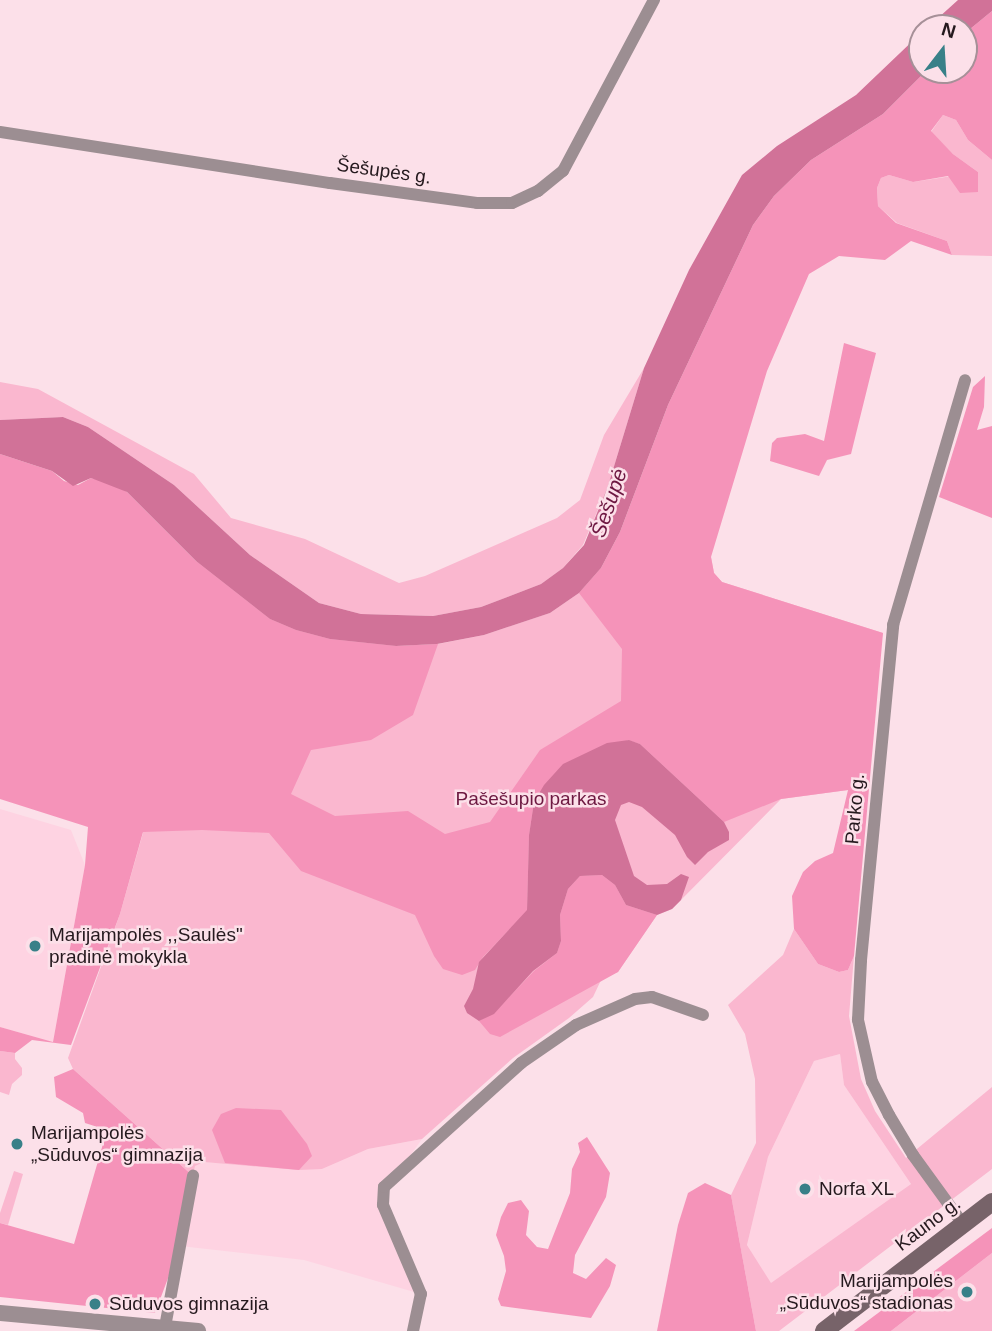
<!DOCTYPE html>
<meta charset="utf-8">
<style>
body{margin:0}
#map{position:relative;width:992px;height:1331px;overflow:hidden;background:#fce0e9;font-family:Arial,sans-serif}
div>[style]{position:absolute}
[style*='--x']{left:calc(var(--x)*1px);top:calc(var(--y)*1px);width:calc(var(--w)*1px);rotate:calc(var(--a)*1deg)}
.built>*{inset:0;background:#fed3e2}
.green>*{inset:0;background:#fab7cf}
.forest>*{inset:0;background:#f593b9}
.water>*{inset:0;background:#d17298}
.minor>*{height:12px;margin:-6px;padding:0 6px;transform-origin:6px;border-radius:6px;background:#9c8e92}
.tertiary>*{height:16px;margin:-8px;padding:0 8px;transform-origin:8px;border-radius:8px;background:#9c8e92}
.secondary>*{height:18px;margin:-9px;padding:0 9px;transform-origin:9px;border-radius:9px;background:#776369}
.dots>*{width:19px;height:19px;translate:-50% -50%;box-sizing:border-box;border:4px solid #fce0e9;border-radius:50%}
span{translate:-50% -50%;white-space:nowrap;text-align:center;line-height:1.15;-webkit-text-stroke:5px #fce0e9;paint-order:stroke}
.street-label{font-size:19px;color:#25191e}
.park-label{font-size:19px;color:#6d1841}
.poi-label{font-size:19px;color:#25191e}
.left{translate:0 -50%;text-align:left}
.right{translate:-100% -50%;text-align:right}
.water-label{font-size:21px;color:#6d1741;font-style:italic}
.north{position:absolute;left:908px;top:14px;width:70px;height:70px;box-sizing:border-box;background:#fce0e9;border:2px solid #a69098;border-radius:50%;rotate:17deg;font-size:19px;font-weight:700;line-height:28px;text-align:center;color:#25191e}
.north::after{content:'';display:block;margin:auto;width:24px;height:32px;background:#388088;clip-path:polygon(50% 0,100% 100%,50% 72%,0 100%)}
</style>
<div id="map">
<div class="built">
<div style="clip-path:polygon(0 809px,71px 830px,85px 865px,53px 1042px,0 1027px)"></div>
<div style="clip-path:polygon(840px 1054px,844px 1085px,911px 1184px,771px 1284px,747px 1245px,768px 1157px,814px 1061px)"></div>
<div style="clip-path:polygon(422px 1139px,382px 1195px,421px 1294px,304px 1260px,180px 1246px,195px 1166px,204px 1162px,322px 1169px,368px 1149px)"></div>
</div>
<div class="green">
<div style="clip-path:polygon(943px 115px,956px 120px,968px 140px,992px 160px,992px 256px,952px 255px,947px 241px,897px 223px,878px 206px,877px 188px,881px 178px,889px 175px,913px 182px,978px 172px,953px 154px,931px 132px)"></div>
<div style="clip-path:polygon(644px 368px,608px 486px,583px 545px,563px 568px,541px 584px,481px 607px,433px 616px,361px 614px,319px 603px,250px 555px,174px 485px,88px 427px,63px 417px,0 420px,0 382px,38px 389px,194px 474px,231px 518px,305px 539px,399px 583px,425px 576px,557px 518px,580px 500px,604px 435px)"></div>
<div style="clip-path:polygon(0 454px,195px 561px,396px 646px,438px 644px,484px 635px,550px 613px,579px 593px,601px 568px,711px 557px,714px 573px,722px 582px,883px 633px,848px 790px,781px 799px,672px 909px,657px 915px,618px 972px,602px 978px,593px 997px,569px 1018px,513px 1058px,422px 1139px,368px 1149px,322px 1169px,299px 1170px,204px 1162px,195px 1166px,193px 1176px,73px 1069px,68px 1058px,120px 914px,143px 833px)"></div>
<div style="clip-path:polygon(evenodd,794px 929px,818px 964px,839px 972px,848px 970px,854px 956px,849px 1016px,861px 1079px,875px 1111px,906px 1158px,992px 1087px,992px 1169px,779px 1331px,756px 1331px,731px 1195px,756px 1143px,755px 1079px,745px 1034px,728px 1005px,783px 955px,794px 929px,840px 1054px,844px 1085px,911px 1184px,771px 1283px,747px 1245px,768px 1157px,814px 1061px,840px 1054px)"></div>
<div style="clip-path:polygon(0 1051px,15px 1053px,15px 1059px,22px 1068px,22px 1075px,12px 1084px,9px 1095px,0 1092px)"></div>
<div style="clip-path:polygon(14px 1171px,23px 1174px,8px 1225px,0 1223px,0 1213px)"></div>
<div style="clip-path:polygon(992px 1253px,992px 1331px,891px 1331px)"></div>
</div>
<div class="forest">
<div style="clip-path:polygon(992px 11px,992px 160px,968px 140px,956px 120px,943px 115px,931px 131px,953px 154px,978px 172px,978px 192px,960px 193px,948px 176px,913px 182px,889px 175px,881px 178px,877px 188px,878px 206px,896px 223px,947px 241px,952px 255px,911px 241px,885px 260px,839px 256px,809px 274px,767px 371px,711px 557px,714px 573px,722px 582px,883px 633px,854px 956px,848px 970px,839px 972px,818px 964px,794px 929px,792px 896px,803px 872px,815px 861px,833px 853px,848px 790px,781px 799px,724px 822px,640px 744px,628px 740px,534px 802px,529px 835px,527px 911px,483px 957px,475px 970px,462px 975px,443px 969px,434px 956px,415px 915px,301px 871px,269px 833px,202px 830px,143px 832px,120px 914px,71px 1045px,32px 1040px,15px 1053px,0 1051px,0 1027px,53px 1042px,85px 865px,88px 827px,0 799px,0 454px,52px 471px,64px 481px,78px 485px,91px 478px,112px 483px,127px 492px,196px 561px,270px 619px,296px 630px,330px 639px,396px 646px,438px 644px,413px 715px,371px 740px,311px 750px,291px 794px,335px 816px,408px 811px,445px 834px,490px 822px,540px 750px,621px 701px,622px 649px,579px 593px,601px 568px,620px 532px,668px 405px,753px 225px,774px 196px,811px 160px,883px 114px,927px 70px,964px 70px,964px 34px)"></div>
<div style="clip-path:polygon(844px 343px,876px 353px,851px 454px,827px 460px,819px 476px,770px 461px,772px 443px,777px 438px,805px 434px,824px 441px)"></div>
<div style="clip-path:polygon(985px 376px,984px 407px,977px 430px,992px 426px,992px 518px,939px 497px,973px 387px)"></div>
<div style="clip-path:polygon(602px 875px,615px 885px,626px 905px,657px 915px,618px 972px,500px 1037px,490px 1034px,479px 1021px,494px 1013px,534px 971px,557px 953px,561px 941px,560px 915px,568px 889px,580px 876px)"></div>
<div style="clip-path:polygon(73px 1069px,193px 1176px,180px 1246px,155px 1313px,0 1297px,0 1223px,74px 1244px,107px 1130px,85px 1123px,83px 1113px,56px 1097px,54px 1077px)"></div>
<div style="clip-path:polygon(236px 1108px,281px 1110px,307px 1144px,312px 1156px,299px 1170px,225px 1163px,212px 1130px,221px 1114px)"></div>
<div style="clip-path:polygon(587px 1137px,610px 1173px,606px 1197px,575px 1255px,573px 1273px,586px 1279px,606px 1258px,616px 1265px,610px 1286px,591px 1318px,501px 1306px,498px 1299px,506px 1271px,504px 1256px,496px 1235px,501px 1217px,508px 1203px,521px 1200px,529px 1211px,526px 1235px,537px 1247px,548px 1249px,570px 1193px,572px 1169px,580px 1152px,578px 1143px)"></div>
<div style="clip-path:polygon(705px 1183px,731px 1195px,756px 1331px,657px 1331px,678px 1225px,688px 1193px)"></div>
<div style="clip-path:polygon(992px 1228px,992px 1253px,891px 1331px,854px 1331px)"></div>
</div>
<div class="water">
<div style="clip-path:polygon(958px 0,992px 0,992px 11px,964px 34px,964px 28px,927px 28px)"></div>
<div style="clip-path:polygon(922px 32px,922px 70px,927px 70px,883px 114px,811px 160px,774px 196px,753px 225px,668px 405px,620px 532px,601px 568px,579px 593px,550px 613px,484px 635px,437px 644px,396px 646px,330px 639px,296px 630px,270px 619px,196px 561px,127px 492px,91px 478px,73px 486px,52px 471px,0 454px,0 420px,63px 417px,88px 427px,174px 485px,250px 555px,319px 603px,361px 614px,433px 616px,481px 607px,541px 584px,563px 568px,584px 545px,608px 486px,644px 368px,689px 270px,742px 175px,777px 146px,856px 95px)"></div>
<div style="clip-path:polygon(629px 740px,640px 744px,724px 822px,729px 832px,729px 840px,708px 852px,695px 865px,687px 857px,675px 835px,642px 807px,629px 802px,621px 805px,615px 820px,634px 876px,647px 885px,667px 884px,681px 874px,689px 877px,681px 900px,672px 909px,657px 915px,626px 905px,615px 885px,602px 875px,580px 876px,568px 889px,560px 915px,561px 941px,557px 953px,533px 971px,494px 1014px,479px 1021px,467px 1013px,464px 1006px,473px 989px,479px 962px,527px 910px,529px 835px,534px 802px,544px 785px,563px 764px,607px 743px)"></div>
</div>
<div class="minor">
<div style="--x:0;--y:132;--w:334;--a:8.8"></div>
<div style="--x:330;--y:183;--w:148;--a:7.7"></div>
<div style="--x:477;--y:203;--w:35;--a:0"></div>
<div style="--x:512;--y:203;--w:29;--a:-25"></div>
<div style="--x:538;--y:191;--w:32;--a:-39"></div>
<div style="--x:563;--y:171;--w:194;--a:-62"></div>
<div style="--x:963;--y:1224;--w:85;--a:-125.9"></div>
<div style="--x:913;--y:1155;--w:47;--a:-121"></div>
<div style="--x:889;--y:1115;--w:37;--a:-117"></div>
<div style="--x:872;--y:1082;--w:64;--a:-102.7"></div>
<div style="--x:858;--y:1020;--w:60;--a:-87.1"></div>
<div style="--x:861;--y:960;--w:337;--a:-84.5"></div>
<div style="--x:893;--y:625;--w:255;--a:-73.6"></div>
<div style="--x:165;--y:1327;--w:154;--a:-79.5"></div>
<div style="--x:413;--y:1331;--w:38;--a:-78"></div>
<div style="--x:421;--y:1294;--w:97;--a:-113.1"></div>
<div style="--x:383;--y:1205;--w:18;--a:-87"></div>
<div style="--x:384;--y:1187;--w:185;--a:-42.1"></div>
<div style="--x:521;--y:1063;--w:67;--a:-34.6"></div>
<div style="--x:576;--y:1025;--w:64;--a:-23.8"></div>
<div style="--x:635;--y:999;--w:17;--a:-7"></div>
<div style="--x:652;--y:997;--w:54;--a:19.4"></div>
</div>
<div class="tertiary">
<div style="--x:0;--y:1313;--w:199;--a:5.2"></div>
</div>
<div class="secondary">
<div style="--x:824;--y:1331;--w:212;--a:-37.5"></div>
</div>
<div class="dots">
<div style="left:35px;top:946px;background:#388088"></div>
<div style="left:17px;top:1144px;background:#388088"></div>
<div style="left:805px;top:1189px;background:#388088"></div>
<div style="left:967px;top:1292px;background:#388088"></div>
<div style="left:95px;top:1304px;background:#388088"></div>
</div>
<div class="street-label">
<span style="left:384px;top:171px;rotate:8deg">Šešupės g.</span>
<span style="left:855px;top:809px;rotate:-85deg">Parko g.</span>
<span style="left:928px;top:1224px;rotate:-37deg">Kauno g.</span>
</div>
<div class="park-label">
<span style="left:531px;top:799px">Pašešupio parkas</span>
</div>
<div class="poi-label">
<span class="left" style="left:49px;top:946px">Marijampolės ,,Saulės"<br>pradinė mokykla</span>
<span class="left" style="left:31px;top:1144px">Marijampolės<br>„Sūduvos“ gimnazija</span>
<span class="left" style="left:819px;top:1189px">Norfa XL</span>
<span class="right" style="left:953px;top:1292px">Marijampolės<br>„Sūduvos“ stadionas</span>
<span class="left" style="left:109px;top:1304px">Sūduvos gimnazija</span>
</div>
<div class="water-label">
<span style="left:609px;top:503px;rotate:-71deg">Šešupė</span>
</div>
<div class="north">N</div>
</div>
